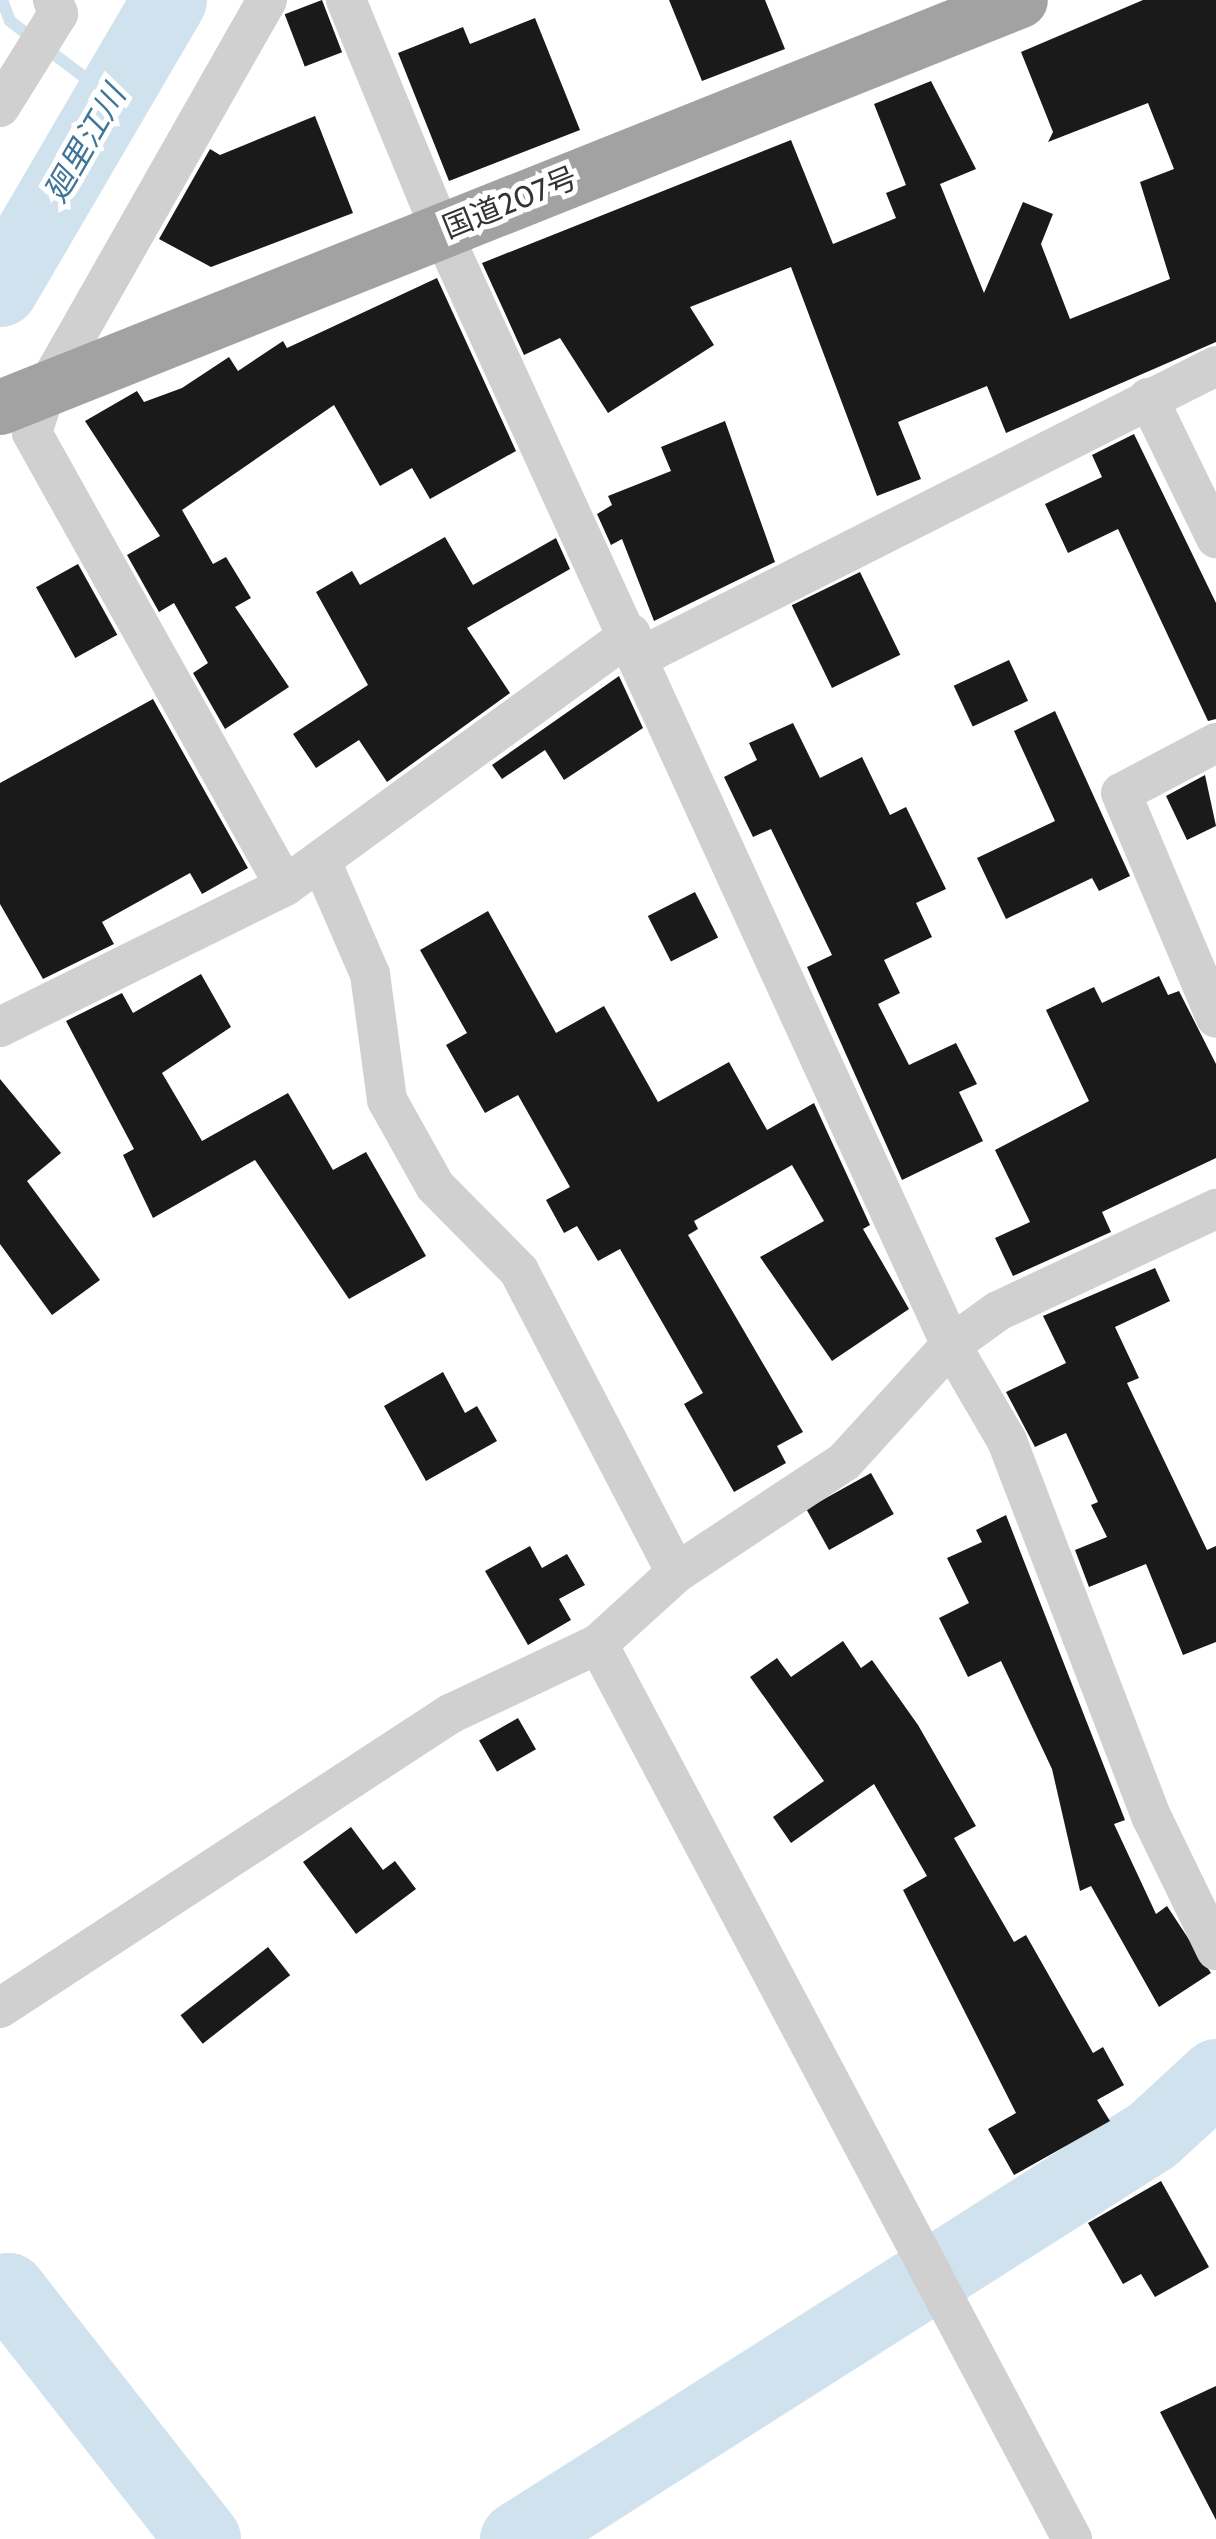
<!DOCTYPE html>
<meta charset="utf-8">
<style>
body{margin:0}
#map{position:relative;width:1216px;height:2539px;overflow:hidden;background:#fff;font-family:Cabin,"Noto Sans JP",sans-serif}
div>[style]{position:absolute}
[style*='--x']{left:calc(var(--x)*1px);top:calc(var(--y)*1px);width:calc(var(--w)*1px);rotate:calc(var(--a)*1deg)}
.stream>*{height:12px;margin:-6px;padding:0 6px;transform-origin:6px;border-radius:6px;background:#cfe2ee}
.river>*{height:75px;margin:-37.5px;padding:0 37.5px;transform-origin:37.5px;border-radius:37.5px;background:#cfe2ee}
.building>*{inset:0;background:#1a1a1a;transform-origin:0 0}
.minor>*{height:40px;margin:-20px;padding:0 20px;transform-origin:20px;border-radius:20px;background:#d0d0d0}
.trunk>*{height:55px;margin:-27.5px;padding:0 27.5px;transform-origin:27.5px;border-radius:27.5px;background:#a2a2a2}
span{translate:-50% -50%;white-space:nowrap;text-align:center;line-height:1.15;-webkit-text-stroke:10px #fff;paint-order:stroke}
.street-label{font-size:30px;color:#333}
.water-label{font-size:32px;color:#3f7597;font-style:italic}
</style>
<div id="map">
<div class="stream">
<div style="--x:2;--y:0;--w:22;--a:69"></div>
<div style="--x:10;--y:21;--w:129;--a:37.1"></div>
</div>
<div class="river">
<div style="--x:0;--y:289;--w:335;--a:-59.7"></div>
<div style="--x:0;--y:2296;--w:10;--a:-37"></div>
<div style="--x:8;--y:2290;--w:316;--a:51.9"></div>
<div style="--x:517;--y:2539;--w:753;--a:-32.47"></div>
<div style="--x:1152;--y:2135;--w:87;--a:-42.7"></div>
</div>
<div class="building">
<div style="left:322px;top:0;width:56px;height:40px;rotate:69deg"></div>
<div style="clip-path:polygon(669px 0,765px 0,785px 49px,702px 81px)"></div>
<div style="clip-path:polygon(1143px 0,1216px 0,1216px 342px,1006px 433px,987px 386px,898px 422px,921px 479px,877px 496px,791px 267px,690px 307px,714px 345px,608px 413px,560px 338px,524px 355px,482px 263px,791px 140px,833px 244px,896px 218px,886px 193px,906px 185px,874px 104px,931px 81px,976px 169px,940px 184px,984px 293px,1023px 202px,1053px 214px,1041px 244px,1070px 319px,1170px 279px,1140px 182px,1174px 169px,1148px 103px,1048px 142px,1053px 132px,1021px 52px)"></div>
<div style="clip-path:polygon(535px 18px,580px 130px,449px 181px,398px 53px,463px 27px,470px 44px)"></div>
<div style="clip-path:polygon(315px 116px,353px 213px,211px 267px,159px 239px,210px 149px,220px 155px)"></div>
<div style="clip-path:polygon(437px 278px,516px 451px,430px 499px,412px 468px,380px 486px,334px 405px,182px 510px,213px 564px,226px 557px,251px 598px,235px 607px,289px 687px,225px 729px,193px 673px,208px 663px,174px 603px,159px 612px,127px 555px,160px 536px,85px 421px,137px 391px,144px 402px,182px 388px,229px 357px,238px 371px,283px 341px,287px 348px)"></div>
<div style="clip-path:polygon(725px 421px,775px 562px,654px 621px,622px 539px,611px 545px,597px 514px,612px 505px,608px 496px,671px 471px,661px 447px)"></div>
<div style="clip-path:polygon(1134px 434px,1216px 603px,1216px 719px,1208px 721px,1118px 529px,1068px 553px,1045px 504px,1102px 477px,1092px 455px)"></div>
<div style="clip-path:polygon(445px 537px,473px 585px,556px 538px,570px 569px,467px 628px,510px 693px,387px 782px,359px 740px,316px 768px,293px 734px,368px 685px,316px 592px,352px 571px,360px 585px)"></div>
<div style="left:78px;top:564px;width:81px;height:48px;rotate:61deg"></div>
<div style="left:860px;top:572px;width:92px;height:76px;rotate:64deg"></div>
<div style="left:1009px;top:660px;width:45px;height:61px;rotate:65deg"></div>
<div style="clip-path:polygon(619px 676px,643px 728px,564px 780px,545px 750px,502px 779px,492px 765px)"></div>
<div style="clip-path:polygon(153px 699px,248px 868px,202px 894px,190px 873px,102px 922px,114px 944px,43px 979px,0 904px,0 783px)"></div>
<div style="clip-path:polygon(1055px 711px,1130px 876px,1099px 891px,1092px 878px,1006px 919px,977px 858px,1055px 821px,1014px 731px)"></div>
<div style="clip-path:polygon(793px 723px,820px 778px,862px 757px,890px 815px,906px 807px,946px 889px,916px 903px,932px 937px,884px 960px,900px 993px,878px 1004px,909px 1065px,956px 1043px,977px 1084px,959px 1092px,983px 1141px,902px 1180px,807px 967px,832px 955px,771px 829px,753px 837px,724px 777px,757px 760px,749px 743px)"></div>
<div style="clip-path:polygon(1205px 775px,1216px 826px,1187px 840px,1166px 796px)"></div>
<div style="left:695px;top:892px;width:51px;height:53px;rotate:63deg"></div>
<div style="clip-path:polygon(488px 911px,556px 1033px,604px 1006px,658px 1102px,729px 1062px,767px 1130px,814px 1103px,870px 1225px,863px 1229px,909px 1309px,832px 1361px,760px 1257px,824px 1221px,792px 1165px,694px 1221px,698px 1229px,688px 1235px,803px 1432px,777px 1446px,786px 1463px,734px 1492px,684px 1404px,703px 1393px,620px 1249px,598px 1261px,577px 1226px,564px 1233px,546px 1200px,570px 1187px,518px 1095px,485px 1113px,446px 1045px,467px 1033px,420px 950px)"></div>
<div style="clip-path:polygon(201px 974px,231px 1027px,162px 1073px,202px 1141px,288px 1093px,333px 1170px,366px 1152px,426px 1256px,349px 1299px,255px 1160px,153px 1218px,123px 1155px,134px 1149px,66px 1021px,122px 993px,133px 1013px)"></div>
<div style="clip-path:polygon(1159px 976px,1168px 995px,1179px 991px,1216px 1064px,1216px 1158px,1102px 1212px,1111px 1232px,1013px 1276px,995px 1238px,1030px 1222px,995px 1150px,1089px 1101px,1046px 1010px,1094px 987px,1102px 1003px)"></div>
<div style="clip-path:polygon(0 1079px,61px 1153px,27px 1181px,100px 1280px,52px 1315px,0 1244px)"></div>
<div style="clip-path:polygon(1155px 1268px,1170px 1301px,1115px 1327px,1139px 1378px,1127px 1383px,1207px 1550px,1216px 1546px,1216px 1642px,1183px 1655px,1146px 1564px,1089px 1587px,1075px 1550px,1107px 1537px,1091px 1505px,1098px 1502px,1066px 1433px,1035px 1447px,1006px 1392px,1066px 1363px,1043px 1316px)"></div>
<div style="clip-path:polygon(443px 1372px,465px 1413px,477px 1406px,497px 1441px,426px 1481px,384px 1406px)"></div>
<div style="left:871px;top:1473px;width:47px;height:74px;rotate:61deg"></div>
<div style="clip-path:polygon(1006px 1515px,1125px 1820px,1114px 1824px,1156px 1914px,1167px 1906px,1211px 1973px,1159px 2007px,1091px 1886px,1080px 1891px,1052px 1769px,1001px 1661px,968px 1677px,939px 1618px,969px 1603px,947px 1558px,982px 1542px,976px 1530px)"></div>
<div style="clip-path:polygon(530px 1546px,542px 1568px,567px 1554px,585px 1585px,559px 1599px,571px 1620px,528px 1645px,485px 1571px)"></div>
<div style="clip-path:polygon(843px 1641px,861px 1668px,872px 1660px,918px 1725px,976px 1826px,954px 1838px,1014px 1942px,1026px 1935px,1093px 2053px,1103px 2047px,1124px 2085px,1097px 2100px,1110px 2121px,1014px 2175px,988px 2129px,1016px 2113px,903px 1890px,927px 1876px,874px 1784px,791px 1843px,773px 1817px,824px 1781px,750px 1677px,777px 1658px,791px 1677px)"></div>
<div style="left:518px;top:1718px;width:36px;height:45px;rotate:60deg"></div>
<div style="clip-path:polygon(351px 1827px,383px 1870px,395px 1861px,416px 1889px,356px 1934px,303px 1862px)"></div>
<div style="left:268px;top:1947px;width:36px;height:111px;rotate:52deg"></div>
<div style="clip-path:polygon(1161px 2181px,1209px 2267px,1155px 2297px,1141px 2274px,1123px 2284px,1088px 2223px)"></div>
<div style="clip-path:polygon(1216px 2386px,1216px 2520px,1160px 2412px)"></div>
</div>
<div class="minor">
<div style="--x:267;--y:0;--w:447;--a:119.6"></div>
<div style="--x:46;--y:389;--w:46;--a:107.7"></div>
<div style="--x:32;--y:433;--w:519;--a:60.82"></div>
<div style="--x:346;--y:0;--w:249;--a:67.6"></div>
<div style="--x:441;--y:230;--w:1226;--a:65.42"></div>
<div style="--x:951;--y:1345;--w:111;--a:59.7"></div>
<div style="--x:1007;--y:1441;--w:404;--a:69"></div>
<div style="--x:1152;--y:1818;--w:147;--a:64.1"></div>
<div style="--x:0;--y:107;--w:110;--a:-58.1"></div>
<div style="--x:58;--y:14;--w:15;--a:-110"></div>
<div style="--x:1148;--y:398;--w:156;--a:64.1"></div>
<div style="--x:642;--y:656;--w:643;--a:-26.8"></div>
<div style="--x:1216;--y:743;--w:107;--a:152.2"></div>
<div style="--x:1121;--y:793;--w:244;--a:67.1"></div>
<div style="--x:321;--y:861;--w:123;--a:66.6"></div>
<div style="--x:370;--y:974;--w:127;--a:82.3"></div>
<div style="--x:387;--y:1100;--w:98;--a:60.8"></div>
<div style="--x:435;--y:1186;--w:120;--a:45.3"></div>
<div style="--x:519;--y:1271;--w:340;--a:62.5"></div>
<div style="--x:0;--y:1027;--w:318;--a:-26.3"></div>
<div style="--x:285;--y:886;--w:428;--a:-36.1"></div>
<div style="--x:598;--y:1644;--w:1013;--a:62.09"></div>
<div style="--x:0;--y:2008;--w:538;--a:-33.16"></div>
<div style="--x:450;--y:1714;--w:164;--a:-25.3"></div>
<div style="--x:598;--y:1644;--w:105;--a:-42.3"></div>
<div style="--x:676;--y:1573;--w:201;--a:-33.5"></div>
<div style="--x:844;--y:1462;--w:159;--a:-47.6"></div>
<div style="--x:951;--y:1345;--w:58;--a:-35.9"></div>
<div style="--x:998;--y:1311;--w:241;--a:-25.1"></div>
</div>
<div class="trunk">
<div style="--x:0;--y:407;--w:1098;--a:-21.75"></div>
</div>
<div class="street-label">
<span style="left:510px;top:203px;rotate:-22deg">国道207号</span>
</div>
<div class="water-label">
<span style="left:85px;top:144px;rotate:-60deg">廻里江川</span>
</div>
</div>
